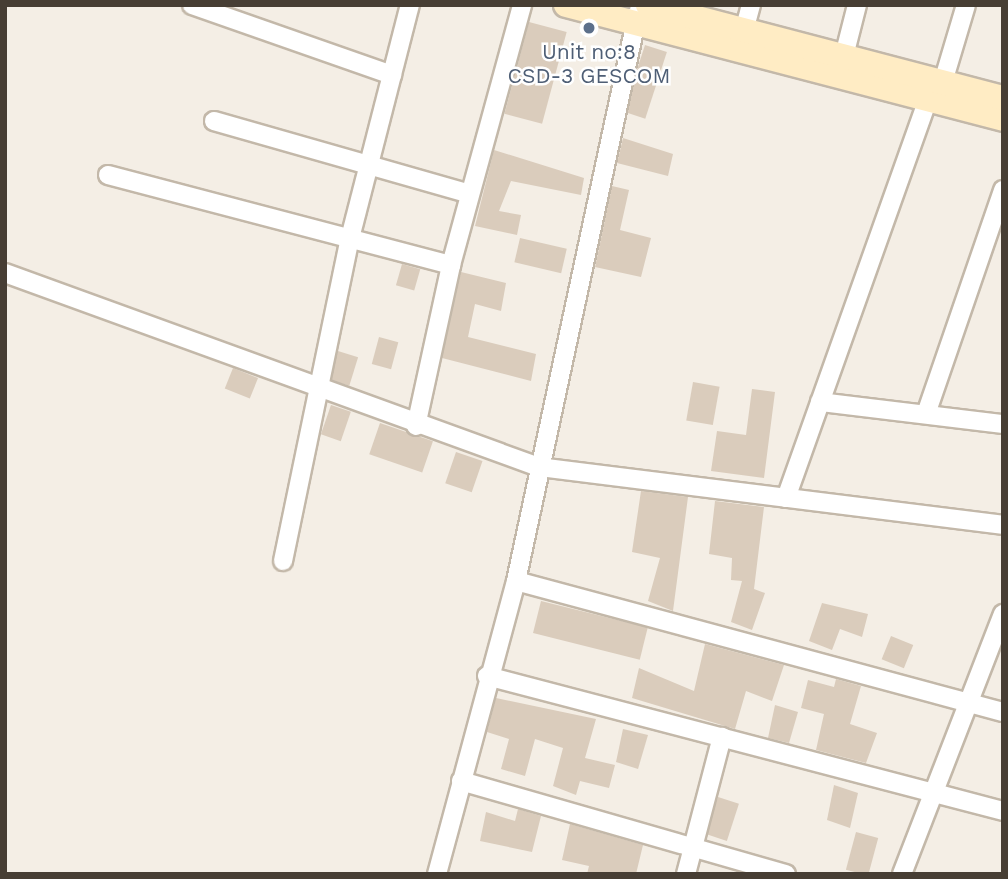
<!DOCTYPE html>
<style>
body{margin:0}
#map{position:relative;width:1008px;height:879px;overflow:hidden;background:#f4eee5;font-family:"Work Sans",sans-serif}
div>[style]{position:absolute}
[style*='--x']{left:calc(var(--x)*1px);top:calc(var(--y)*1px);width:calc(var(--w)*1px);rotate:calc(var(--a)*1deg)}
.building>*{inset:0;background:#daccbc;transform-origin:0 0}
.roads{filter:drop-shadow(2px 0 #c3b8a9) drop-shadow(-2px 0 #c3b8a9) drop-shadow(0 2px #c3b8a9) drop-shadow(0 -2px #c3b8a9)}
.street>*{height:18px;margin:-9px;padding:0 9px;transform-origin:9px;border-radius:9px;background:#fff}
.secondary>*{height:24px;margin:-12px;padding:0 12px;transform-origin:12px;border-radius:12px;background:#ffecc4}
.dots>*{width:19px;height:19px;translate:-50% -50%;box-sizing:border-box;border:4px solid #fff;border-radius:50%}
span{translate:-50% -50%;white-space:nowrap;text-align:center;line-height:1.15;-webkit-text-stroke:5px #fff;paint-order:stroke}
.service-label{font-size:21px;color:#4e5e75}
.frame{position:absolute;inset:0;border:7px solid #473e34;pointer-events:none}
</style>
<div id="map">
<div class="building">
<div style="left:529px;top:22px;width:39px;height:95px;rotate:15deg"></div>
<div style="left:645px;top:45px;width:23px;height:70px;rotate:18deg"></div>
<div style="clip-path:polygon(623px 138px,673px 154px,668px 176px,617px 163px)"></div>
<div style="clip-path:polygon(494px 150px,584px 178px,581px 195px,511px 181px,499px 211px,521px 215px,517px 235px,475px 226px)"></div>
<div style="clip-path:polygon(612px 186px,629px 190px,620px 230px,651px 238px,641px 277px,595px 267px)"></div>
<div style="left:520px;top:238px;width:48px;height:25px;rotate:13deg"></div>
<div style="left:402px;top:264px;width:19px;height:22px;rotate:16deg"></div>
<div style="clip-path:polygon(461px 272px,506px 283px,501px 311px,475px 304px,468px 337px,536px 354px,531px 381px,442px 358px)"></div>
<div style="left:379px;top:337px;width:20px;height:28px;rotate:15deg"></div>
<div style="left:338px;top:351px;width:21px;height:30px;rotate:17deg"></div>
<div style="left:233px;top:368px;width:27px;height:22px;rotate:22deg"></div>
<div style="left:693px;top:382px;width:27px;height:39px;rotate:10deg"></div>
<div style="clip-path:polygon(752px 389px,775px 392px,764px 478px,711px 471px,717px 431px,746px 435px)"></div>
<div style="left:331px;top:405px;width:21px;height:31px;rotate:19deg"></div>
<div style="left:380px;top:423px;width:56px;height:33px;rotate:19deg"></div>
<div style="left:456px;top:452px;width:28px;height:33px;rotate:19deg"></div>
<div style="clip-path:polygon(641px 491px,688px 497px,673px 611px,648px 601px,660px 558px,632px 552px)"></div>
<div style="clip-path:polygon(715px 501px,764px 507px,754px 589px,765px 593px,752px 630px,731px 622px,742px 581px,731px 580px,732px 558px,709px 554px)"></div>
<div style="left:541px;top:601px;width:110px;height:33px;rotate:14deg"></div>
<div style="clip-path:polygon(822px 603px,868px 614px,862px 637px,840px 629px,832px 650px,809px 641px)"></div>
<div style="left:891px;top:636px;width:24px;height:25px;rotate:22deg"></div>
<div style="clip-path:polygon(705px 644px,784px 665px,772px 701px,746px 691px,735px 729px,632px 698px,639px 668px,694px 691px)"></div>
<div style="clip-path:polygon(836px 679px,861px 686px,850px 724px,877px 733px,866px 763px,816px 750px,824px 714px,801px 708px,808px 680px,834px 687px)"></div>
<div style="clip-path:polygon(496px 698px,596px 719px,585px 758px,615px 765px,609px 788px,580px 781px,576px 795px,553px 786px,563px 748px,535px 739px,525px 776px,501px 769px,509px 739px,487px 732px)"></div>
<div style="clip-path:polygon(775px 705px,798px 712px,789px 743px,768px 738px)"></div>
<div style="clip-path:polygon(623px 729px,648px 735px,638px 769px,616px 762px)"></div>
<div style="clip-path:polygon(834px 785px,858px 793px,850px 828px,827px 820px)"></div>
<div style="left:718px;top:797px;width:22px;height:39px;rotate:18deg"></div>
<div style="clip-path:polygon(518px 809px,541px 816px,532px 852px,480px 841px,486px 812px,515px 821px)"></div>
<div style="clip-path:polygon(570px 824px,643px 845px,636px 874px,587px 874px,589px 866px,562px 860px)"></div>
<div style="left:856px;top:832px;width:23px;height:39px;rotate:15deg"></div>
</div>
<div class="roads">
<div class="street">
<div style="--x:192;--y:5;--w:212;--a:19.3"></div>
<div style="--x:744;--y:31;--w:27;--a:-75"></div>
<div style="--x:844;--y:56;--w:53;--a:-75.7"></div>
<div style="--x:943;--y:82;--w:80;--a:-73.4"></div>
<div style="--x:214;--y:121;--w:266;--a:15.9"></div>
<div style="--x:108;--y:175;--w:355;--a:14.7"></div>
<div style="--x:5;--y:273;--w:568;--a:19.97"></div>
<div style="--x:539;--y:467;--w:468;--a:7.1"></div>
<div style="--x:820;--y:402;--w:184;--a:6.9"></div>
<div style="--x:926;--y:414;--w:237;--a:-71"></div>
<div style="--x:416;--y:426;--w:165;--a:-77.7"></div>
<div style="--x:451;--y:265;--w:270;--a:-74.7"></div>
<div style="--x:786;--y:498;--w:420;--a:-70.4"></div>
<div style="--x:283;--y:561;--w:326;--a:-78.3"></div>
<div style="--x:349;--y:242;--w:245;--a:-75.6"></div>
<div style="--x:516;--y:581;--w:504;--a:15.06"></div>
<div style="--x:487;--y:676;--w:533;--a:14.66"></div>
<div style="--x:461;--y:781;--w:338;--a:16"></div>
<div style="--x:437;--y:874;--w:303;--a:-74.9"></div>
<div style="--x:516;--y:581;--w:582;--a:-77.9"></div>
<div style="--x:686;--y:874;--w:142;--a:-75.3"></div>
<div style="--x:902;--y:874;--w:279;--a:-68.8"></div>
</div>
<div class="secondary">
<div style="--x:566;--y:5;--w:452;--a:14.6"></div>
<div style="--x:648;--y:5;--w:367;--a:14.7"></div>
</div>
</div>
<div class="dots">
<div style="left:589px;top:28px;background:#5c6f8a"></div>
</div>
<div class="service-label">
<span style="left:589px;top:64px">Unit no:8<br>CSD-3 GESCOM</span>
</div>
<div class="frame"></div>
</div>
